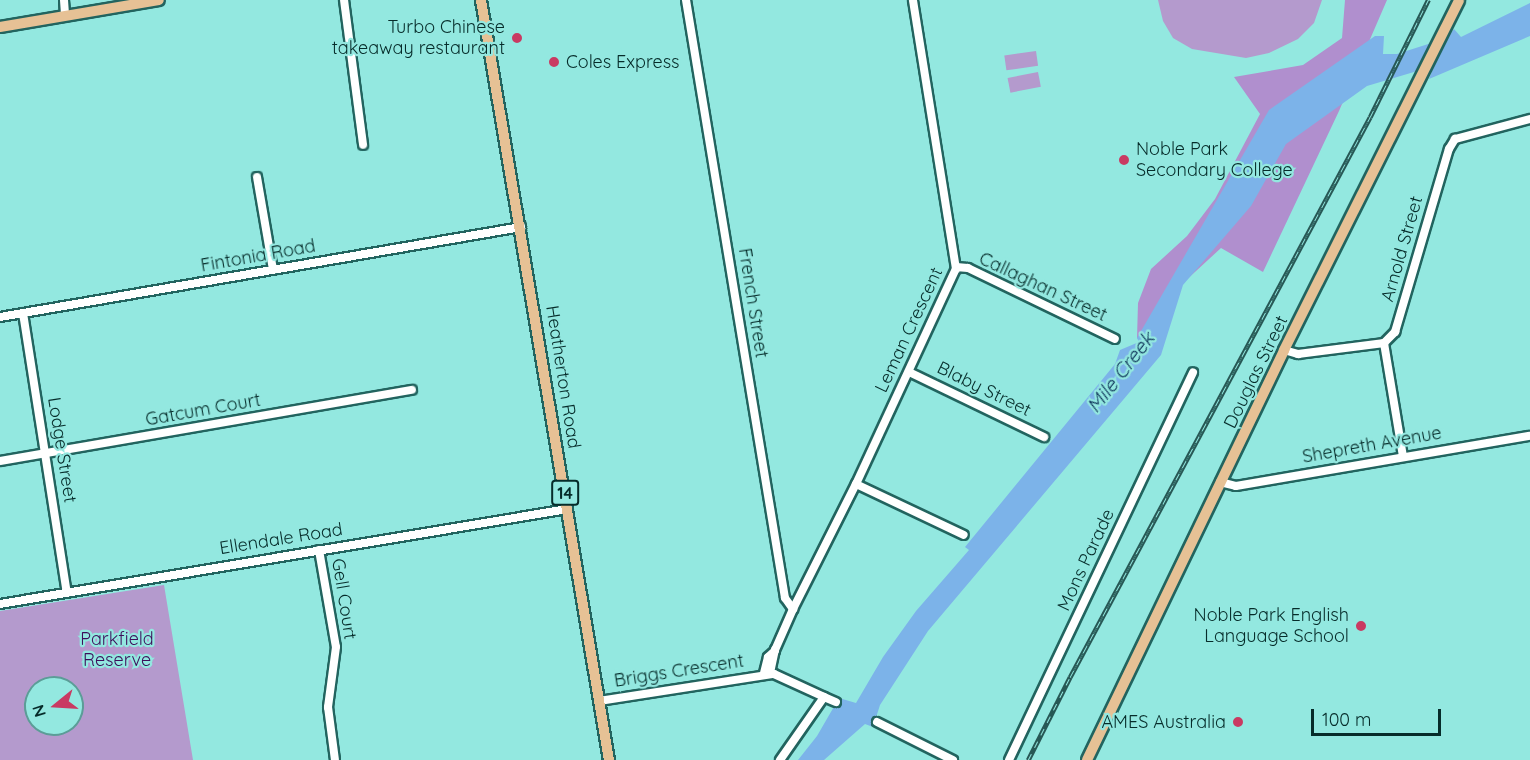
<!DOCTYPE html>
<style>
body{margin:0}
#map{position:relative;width:1530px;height:760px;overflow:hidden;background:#93e8e0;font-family:Quicksand,sans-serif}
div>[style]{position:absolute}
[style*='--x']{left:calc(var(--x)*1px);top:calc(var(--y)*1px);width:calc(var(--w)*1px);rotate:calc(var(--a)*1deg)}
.green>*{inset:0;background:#b49acd;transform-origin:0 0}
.forest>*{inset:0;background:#b08fce}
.water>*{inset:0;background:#7cb3e9}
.roads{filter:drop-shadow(2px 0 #22645f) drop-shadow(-2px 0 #22645f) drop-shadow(0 2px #22645f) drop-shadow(0 -2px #22645f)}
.minor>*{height:8px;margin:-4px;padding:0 4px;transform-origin:4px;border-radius:4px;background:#fff}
.major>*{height:10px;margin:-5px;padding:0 5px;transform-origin:5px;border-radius:5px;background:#e6c195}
.rail>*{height:4.5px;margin-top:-2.25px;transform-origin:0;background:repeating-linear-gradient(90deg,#93e8e0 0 7px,#275855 0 14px);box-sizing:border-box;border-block:2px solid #275855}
.dots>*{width:16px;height:16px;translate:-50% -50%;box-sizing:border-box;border:3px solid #93e8e0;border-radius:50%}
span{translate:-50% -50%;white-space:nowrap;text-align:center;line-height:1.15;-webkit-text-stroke:4.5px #93e8e0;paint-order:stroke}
.shield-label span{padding:2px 4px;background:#93e8e0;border:2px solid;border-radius:4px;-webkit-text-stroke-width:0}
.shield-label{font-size:16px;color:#062c2a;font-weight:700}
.poi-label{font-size:18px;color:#062c2a}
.right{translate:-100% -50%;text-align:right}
.left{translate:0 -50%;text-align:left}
.street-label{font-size:18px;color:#062c2a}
.park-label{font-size:18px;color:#3d0f5a}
.water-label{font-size:20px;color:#163e61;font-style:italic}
.north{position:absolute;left:24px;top:676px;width:60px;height:60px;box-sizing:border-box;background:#93e8e0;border:2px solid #5b9d97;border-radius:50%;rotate:252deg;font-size:16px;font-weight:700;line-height:24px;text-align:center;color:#062c2a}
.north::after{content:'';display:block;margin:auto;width:21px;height:27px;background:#c93a62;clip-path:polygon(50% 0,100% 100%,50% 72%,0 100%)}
.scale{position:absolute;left:1311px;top:709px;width:130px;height:27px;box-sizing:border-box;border:3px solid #062c2a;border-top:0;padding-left:8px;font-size:18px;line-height:21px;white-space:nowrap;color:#062c2a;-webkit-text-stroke:4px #93e8e0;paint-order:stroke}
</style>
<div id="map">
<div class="green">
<div style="clip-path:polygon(1158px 0,1322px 0,1314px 23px,1298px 39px,1269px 53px,1246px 58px,1192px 49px,1173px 38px,1163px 21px)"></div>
<div style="left:1036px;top:51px;width:15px;height:32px;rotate:82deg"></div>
<div style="left:1038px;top:72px;width:15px;height:31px;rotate:79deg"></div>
<div style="clip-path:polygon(evenodd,164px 585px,193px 760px,0 760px,0 611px,164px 585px,36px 688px,72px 688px,72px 724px,36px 724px,36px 688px)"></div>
</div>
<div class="forest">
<div style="clip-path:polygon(1345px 0,1387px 0,1339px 111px,1263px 272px,1221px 248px,1183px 283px,1140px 340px,1137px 338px,1138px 303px,1151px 269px,1187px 236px,1215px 199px,1260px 114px,1234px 77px,1303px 65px,1342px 38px)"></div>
</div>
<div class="water">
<div style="clip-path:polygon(1530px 3px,1530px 36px,1429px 79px,1434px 66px,1367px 86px,1286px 144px,1251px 206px,1183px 285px,1161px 355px,928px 631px,880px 705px,873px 727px,865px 724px,824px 760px,798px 760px,817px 736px,839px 698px,856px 703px,883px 657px,916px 611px,969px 550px,965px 547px,1115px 364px,1120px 350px,1139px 342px,1137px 338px,1269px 110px,1375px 36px,1384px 36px,1383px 54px,1397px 54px,1447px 38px,1454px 29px,1461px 37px)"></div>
</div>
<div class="roads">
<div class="minor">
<div style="--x:64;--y:0;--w:16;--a:86"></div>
<div style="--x:344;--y:0;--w:146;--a:82.5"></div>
<div style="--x:686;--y:0;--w:606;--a:80.6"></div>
<div style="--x:785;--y:598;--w:14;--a:54"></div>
<div style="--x:257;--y:177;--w:94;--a:80.2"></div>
<div style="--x:956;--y:267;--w:12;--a:5"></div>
<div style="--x:968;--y:268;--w:163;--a:25.8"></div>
<div style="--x:23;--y:313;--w:283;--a:81.1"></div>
<div style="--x:0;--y:317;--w:529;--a:-9.8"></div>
<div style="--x:1384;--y:343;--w:115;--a:80.5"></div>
<div style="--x:1284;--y:350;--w:15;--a:16"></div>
<div style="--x:1298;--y:354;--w:87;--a:-7.3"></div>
<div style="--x:1384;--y:343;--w:16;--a:-45"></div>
<div style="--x:1395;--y:332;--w:191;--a:-73.6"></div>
<div style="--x:1449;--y:149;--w:12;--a:-59"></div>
<div style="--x:1455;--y:139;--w:78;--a:-14.9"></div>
<div style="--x:909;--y:372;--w:150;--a:25.7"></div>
<div style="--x:0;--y:461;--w:418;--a:-9.8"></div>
<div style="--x:1220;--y:482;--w:16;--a:14"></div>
<div style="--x:1236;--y:486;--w:298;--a:-9.7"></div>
<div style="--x:856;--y:484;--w:119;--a:25.3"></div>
<div style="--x:319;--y:550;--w:98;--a:80.1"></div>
<div style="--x:336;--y:647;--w:61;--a:97.6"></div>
<div style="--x:328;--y:707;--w:53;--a:82.5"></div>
<div style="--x:0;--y:604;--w:576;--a:-9.5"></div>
<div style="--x:764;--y:673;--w:16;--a:-76"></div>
<div style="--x:768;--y:657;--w:9;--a:-41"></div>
<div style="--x:770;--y:673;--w:24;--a:-78"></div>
<div style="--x:775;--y:650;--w:45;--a:-66.3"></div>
<div style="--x:793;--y:609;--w:140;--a:-63.3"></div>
<div style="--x:856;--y:484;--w:237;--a:-65.1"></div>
<div style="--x:956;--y:269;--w:272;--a:-99.1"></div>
<div style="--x:824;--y:697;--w:13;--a:23"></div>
<div style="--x:599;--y:701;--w:177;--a:-8.8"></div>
<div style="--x:774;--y:674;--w:55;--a:24.7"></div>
<div style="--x:824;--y:697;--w:77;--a:124.9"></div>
<div style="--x:877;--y:722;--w:85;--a:26.6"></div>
<div style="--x:1009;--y:760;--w:429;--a:-64.6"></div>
</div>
<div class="major">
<div style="--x:481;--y:0;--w:771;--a:80.44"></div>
<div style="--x:0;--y:27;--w:161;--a:-9.6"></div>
<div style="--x:1087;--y:760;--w:455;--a:-64.3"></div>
<div style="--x:1284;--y:350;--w:391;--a:-63.4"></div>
</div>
</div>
<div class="rail">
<div style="--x:1028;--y:760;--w:93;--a:-63.2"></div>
<div style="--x:1070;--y:677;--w:635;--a:-61.82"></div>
<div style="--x:1370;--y:117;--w:131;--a:-63.6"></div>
</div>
<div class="dots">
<div style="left:517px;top:38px;background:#c93a62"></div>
<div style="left:554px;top:62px;background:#c93a62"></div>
<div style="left:1124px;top:160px;background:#c93a62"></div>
<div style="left:1361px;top:626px;background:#c93a62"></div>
<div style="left:1238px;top:722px;background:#c93a62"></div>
</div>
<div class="shield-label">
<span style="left:565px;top:493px">14</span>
</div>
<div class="poi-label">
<span class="right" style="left:505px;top:38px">Turbo Chinese<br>takeaway restaurant</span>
<span class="left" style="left:566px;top:62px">Coles Express</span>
<span class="left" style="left:1136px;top:160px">Noble Park<br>Secondary College</span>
<span class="right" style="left:1349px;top:626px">Noble Park English<br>Language School</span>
<span class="right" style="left:1226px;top:722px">AMES Australia</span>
</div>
<div class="street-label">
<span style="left:1402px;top:249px;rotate:-74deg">Arnold Street</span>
<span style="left:258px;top:256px;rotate:-10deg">Fintonia Road</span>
<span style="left:1043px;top:287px;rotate:25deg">Callaghan Street</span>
<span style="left:753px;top:303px;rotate:81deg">French Street</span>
<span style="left:909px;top:330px;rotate:-65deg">Leman Crescent</span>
<span style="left:1256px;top:372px;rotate:-64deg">Douglas Street</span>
<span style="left:563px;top:377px;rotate:81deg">Heatherton Road</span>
<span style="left:984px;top:389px;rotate:26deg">Blaby Street</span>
<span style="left:203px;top:410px;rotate:-10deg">Gatcum Court</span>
<span style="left:1372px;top:445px;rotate:-10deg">Shepreth Avenue</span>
<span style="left:62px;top:450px;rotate:81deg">Lodge Street</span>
<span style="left:281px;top:539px;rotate:-9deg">Ellendale Road</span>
<span style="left:1086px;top:560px;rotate:-65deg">Mons Parade</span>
<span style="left:344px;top:599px;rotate:81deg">Gell Court</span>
<span style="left:679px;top:671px;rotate:-9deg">Briggs Crescent</span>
</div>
<div class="park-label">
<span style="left:117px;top:650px">Parkfield<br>Reserve</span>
</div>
<div class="water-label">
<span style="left:1120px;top:372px;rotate:-52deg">Mile Creek</span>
</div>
<div class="north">N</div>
<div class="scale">100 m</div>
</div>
